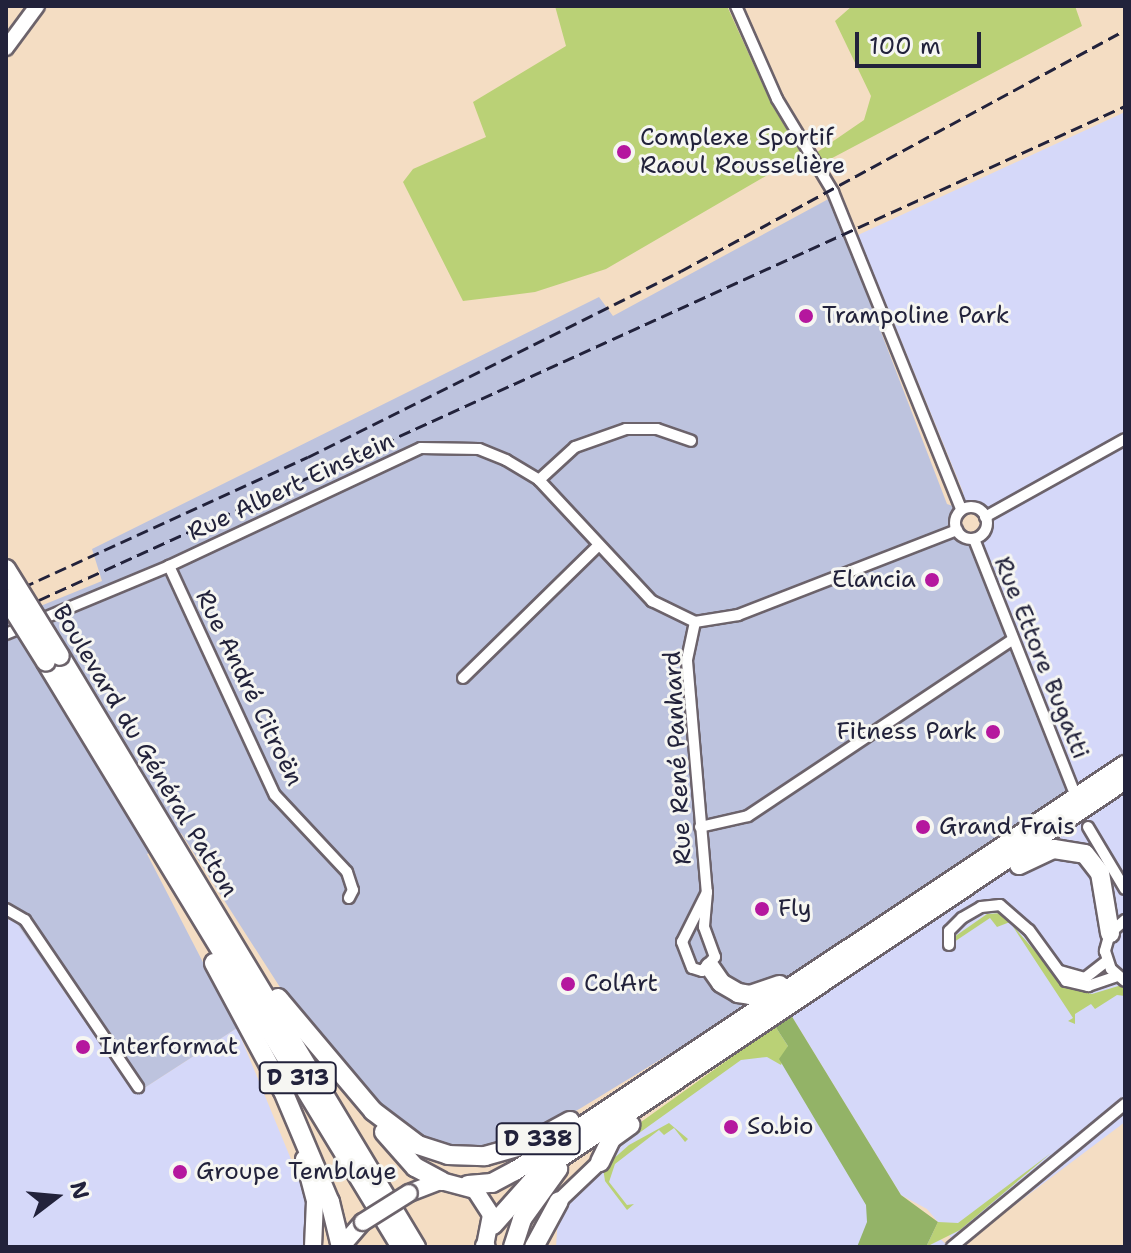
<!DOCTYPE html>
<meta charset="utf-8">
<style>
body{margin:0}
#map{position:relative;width:1131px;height:1253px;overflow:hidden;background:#f4ddc3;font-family:"Shantell Sans",sans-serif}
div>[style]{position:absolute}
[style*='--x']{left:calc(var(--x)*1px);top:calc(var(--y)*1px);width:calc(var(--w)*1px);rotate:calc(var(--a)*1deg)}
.built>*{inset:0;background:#d5d8f9}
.industrial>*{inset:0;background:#bdc3de}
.green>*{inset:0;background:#bad176}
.forest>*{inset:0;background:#93b367}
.roads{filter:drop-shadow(2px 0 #6c636b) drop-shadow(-2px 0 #6c636b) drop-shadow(0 2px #6c636b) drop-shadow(0 -2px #6c636b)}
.street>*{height:10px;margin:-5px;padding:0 5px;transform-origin:5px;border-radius:5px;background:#fff}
.street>.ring{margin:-5px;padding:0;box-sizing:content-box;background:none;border:10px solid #fff;border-radius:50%}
.secondary>*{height:14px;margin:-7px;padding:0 7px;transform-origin:7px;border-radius:7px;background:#fff}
.primary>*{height:16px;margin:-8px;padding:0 8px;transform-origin:8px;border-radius:8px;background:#fff}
.highway>*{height:18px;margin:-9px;padding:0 9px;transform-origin:9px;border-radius:9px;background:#fff}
.rail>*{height:3px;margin-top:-1.5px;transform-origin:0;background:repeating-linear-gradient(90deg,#22223b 0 12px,transparent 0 18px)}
.bridges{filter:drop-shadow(2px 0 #6c636b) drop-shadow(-2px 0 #6c636b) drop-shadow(0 2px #6c636b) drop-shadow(0 -2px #6c636b)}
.primary-bridge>*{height:16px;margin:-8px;padding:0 8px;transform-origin:8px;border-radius:8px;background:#fff}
.highway-bridge>*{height:18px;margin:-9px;padding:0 9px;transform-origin:9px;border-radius:9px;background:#fff}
.dots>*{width:22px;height:22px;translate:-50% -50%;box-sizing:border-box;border:4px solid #f6f6f2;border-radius:50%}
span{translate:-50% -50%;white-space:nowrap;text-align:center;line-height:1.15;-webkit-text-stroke:6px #f6f6f2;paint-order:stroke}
.shield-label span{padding:2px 6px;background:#f6f6f2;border:2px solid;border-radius:6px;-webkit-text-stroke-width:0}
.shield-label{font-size:22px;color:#22223b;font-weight:700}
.poi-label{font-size:24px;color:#22223b}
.left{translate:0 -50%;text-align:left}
.right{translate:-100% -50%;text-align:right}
.street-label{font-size:24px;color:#22223b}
.frame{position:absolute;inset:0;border:8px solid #22223b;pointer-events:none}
.north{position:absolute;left:16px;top:1157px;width:80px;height:80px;-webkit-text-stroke:6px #f6f6f2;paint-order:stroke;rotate:74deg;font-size:22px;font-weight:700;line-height:32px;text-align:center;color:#22223b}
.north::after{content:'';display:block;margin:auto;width:28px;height:36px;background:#22223b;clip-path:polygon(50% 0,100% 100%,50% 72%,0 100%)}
.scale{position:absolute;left:855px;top:32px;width:126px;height:36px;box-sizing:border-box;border:4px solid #22223b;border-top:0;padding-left:10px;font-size:24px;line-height:28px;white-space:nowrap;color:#22223b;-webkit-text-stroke:6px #f6f6f2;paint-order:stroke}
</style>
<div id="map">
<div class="built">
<div style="clip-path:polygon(1125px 112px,1125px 1122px,959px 1247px,927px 1209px,901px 1195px,791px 1015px,1079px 804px,978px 538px,986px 529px,985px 517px,976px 508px,961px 509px,963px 492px,858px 235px)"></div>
<div style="clip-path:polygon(6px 919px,15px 921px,135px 1094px,237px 1028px,309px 1203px,308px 1247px,6px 1247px)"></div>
<div style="clip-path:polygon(775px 1026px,910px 1211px,949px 1247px,556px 1247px,559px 1201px,605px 1157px)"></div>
</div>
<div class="industrial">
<div style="clip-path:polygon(834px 196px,848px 230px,845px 238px,947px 504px,961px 509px,956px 527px,969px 538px,1079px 804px,581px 1108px,520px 1142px,463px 1155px,401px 1130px,301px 1020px,181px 833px,147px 854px,237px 1028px,135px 1094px,15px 921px,6px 919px,6px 620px,102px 581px,92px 549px,599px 297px,613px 316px)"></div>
</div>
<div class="green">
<div style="clip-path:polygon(555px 6px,727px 6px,772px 105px,802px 155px,606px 269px,535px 292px,463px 301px,403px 182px,413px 169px,486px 137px,473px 102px,566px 46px)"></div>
<div style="clip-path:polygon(852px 6px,1075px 6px,1082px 26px,819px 165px,813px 155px,864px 120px,871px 96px,835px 21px)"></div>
<div style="clip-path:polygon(1002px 913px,1066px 987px,1092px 994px,1125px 984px,1125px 996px,1117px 995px,1095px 1009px,1091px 1004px,1075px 1014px,1075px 1024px,1068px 1021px,1073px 1018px,1010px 922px,997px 927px,990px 918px,954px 942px,954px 937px,987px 914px)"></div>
<div style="clip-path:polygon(775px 1026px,788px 1046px,781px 1065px,767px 1057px,741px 1060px,607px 1156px,613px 1142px)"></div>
<div style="clip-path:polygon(669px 1123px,688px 1139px,685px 1142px,674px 1128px,664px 1135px,659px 1130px,615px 1164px,609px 1182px,627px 1205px,634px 1204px,627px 1210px,605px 1181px,603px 1168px,629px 1145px)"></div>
<div style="clip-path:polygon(1051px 1153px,960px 1230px,926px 1247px,938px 1222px,958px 1223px)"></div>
</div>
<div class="forest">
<div style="clip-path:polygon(791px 1015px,901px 1195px,938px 1222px,926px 1247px,857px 1247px,867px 1222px,866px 1205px,779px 1059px,788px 1046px,775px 1026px)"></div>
</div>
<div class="roads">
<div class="street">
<div style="--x:736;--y:6;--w:102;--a:66.2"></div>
<div style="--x:777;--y:99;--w:109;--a:58.9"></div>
<div style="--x:833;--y:192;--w:342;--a:68"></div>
<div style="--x:539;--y:480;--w:49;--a:-42.5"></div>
<div style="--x:575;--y:447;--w:54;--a:-19.4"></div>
<div style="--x:626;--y:429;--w:31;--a:0"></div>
<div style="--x:657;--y:429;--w:36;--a:19"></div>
<div class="ring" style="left:955px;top:507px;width:22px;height:22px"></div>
<div style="--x:985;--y:517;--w:160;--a:-29.1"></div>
<div style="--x:974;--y:539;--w:271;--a:68.4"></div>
<div style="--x:169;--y:566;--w:252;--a:65.2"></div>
<div style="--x:275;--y:795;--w:105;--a:46.9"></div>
<div style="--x:347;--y:872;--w:19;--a:72"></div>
<div style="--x:353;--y:890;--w:9;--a:117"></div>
<div style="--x:695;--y:622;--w:40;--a:102"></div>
<div style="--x:687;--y:661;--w:232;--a:85.1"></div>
<div style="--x:707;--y:892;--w:35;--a:95"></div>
<div style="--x:704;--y:927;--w:32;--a:70"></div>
<div style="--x:715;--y:957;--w:19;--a:133"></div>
<div style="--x:702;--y:971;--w:10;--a:-163"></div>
<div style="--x:692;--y:968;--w:28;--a:-111"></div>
<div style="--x:682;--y:942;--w:56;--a:-63.4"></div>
<div style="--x:6;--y:634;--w:177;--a:-22.6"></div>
<div style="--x:169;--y:566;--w:278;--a:-25.1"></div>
<div style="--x:421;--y:448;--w:58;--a:1"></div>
<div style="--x:479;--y:449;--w:29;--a:22"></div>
<div style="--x:506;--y:460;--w:39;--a:31"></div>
<div style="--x:539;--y:480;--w:166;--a:47"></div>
<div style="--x:652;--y:601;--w:48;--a:26"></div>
<div style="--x:695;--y:622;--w:44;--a:-9.2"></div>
<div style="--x:738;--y:615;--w:235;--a:-21.2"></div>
<div style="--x:463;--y:678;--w:190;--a:-44.4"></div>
<div style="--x:700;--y:827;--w:49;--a:-12.9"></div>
<div style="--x:748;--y:816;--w:317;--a:-33.7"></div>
<div style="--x:1088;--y:827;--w:72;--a:59.2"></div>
<div style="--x:6;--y:909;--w:22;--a:30"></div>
<div style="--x:25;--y:920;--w:202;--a:55.9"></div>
<div style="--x:1125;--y:920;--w:20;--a:139"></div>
<div style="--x:1110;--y:933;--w:19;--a:106"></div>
<div style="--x:1105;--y:951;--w:19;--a:72"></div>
<div style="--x:1111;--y:969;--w:18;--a:41"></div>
<div style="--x:949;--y:945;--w:14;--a:-90"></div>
<div style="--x:949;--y:931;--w:18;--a:-45"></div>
<div style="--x:962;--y:918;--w:22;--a:-30"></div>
<div style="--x:981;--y:907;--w:19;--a:-6"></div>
<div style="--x:1000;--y:905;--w:38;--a:41"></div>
<div style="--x:1029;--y:930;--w:63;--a:54"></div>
<div style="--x:1066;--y:981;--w:23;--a:13"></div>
<div style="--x:1088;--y:986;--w:31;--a:-19"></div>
<div style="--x:1060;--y:971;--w:26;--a:16"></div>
<div style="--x:1085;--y:978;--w:28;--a:-38"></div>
<div style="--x:952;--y:1247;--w:224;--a:-39.6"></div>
</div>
<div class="secondary">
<div style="--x:6;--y:48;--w:52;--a:-53.6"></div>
<div style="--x:559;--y:1201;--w:57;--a:-43.6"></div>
</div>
<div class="primary">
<div style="--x:304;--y:1159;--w:43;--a:75.3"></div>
<div style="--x:315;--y:1201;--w:46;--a:92.5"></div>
<div style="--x:409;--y:1193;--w:34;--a:-21"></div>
<div style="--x:441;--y:1181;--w:35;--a:15"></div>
<div style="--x:475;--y:1190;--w:30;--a:57"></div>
<div style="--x:491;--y:1215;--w:33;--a:101"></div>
<div style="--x:341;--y:1247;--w:33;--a:-49"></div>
</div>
<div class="highway">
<div style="--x:60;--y:656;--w:690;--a:58.94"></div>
<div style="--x:46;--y:662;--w:684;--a:58.75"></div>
<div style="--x:1019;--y:865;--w:38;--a:-25"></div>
<div style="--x:1054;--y:849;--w:31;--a:9"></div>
<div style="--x:1085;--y:854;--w:24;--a:52"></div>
<div style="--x:1100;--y:873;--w:61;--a:80.5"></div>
<div style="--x:214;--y:963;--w:145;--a:61.7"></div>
<div style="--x:283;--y:1091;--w:121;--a:67.1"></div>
<div style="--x:330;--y:1202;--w:46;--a:76.3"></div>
<div style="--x:710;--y:967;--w:19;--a:55"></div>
<div style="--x:721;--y:983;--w:20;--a:30"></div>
<div style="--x:738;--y:993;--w:12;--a:9"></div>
<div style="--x:750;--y:995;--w:31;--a:-19"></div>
<div style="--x:278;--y:998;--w:148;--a:49.9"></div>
<div style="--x:373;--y:1111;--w:56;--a:37.1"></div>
<div style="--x:418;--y:1145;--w:32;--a:18"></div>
<div style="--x:448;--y:1155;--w:37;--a:2"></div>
<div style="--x:485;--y:1156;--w:45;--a:-15.6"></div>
<div style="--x:528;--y:1144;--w:48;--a:-28.7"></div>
<div style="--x:384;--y:1132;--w:47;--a:48.5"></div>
<div style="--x:415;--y:1167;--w:30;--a:28"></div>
<div style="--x:600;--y:1162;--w:25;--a:-64"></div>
<div style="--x:611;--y:1139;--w:24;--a:-36"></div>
<div style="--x:468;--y:1185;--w:24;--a:-5"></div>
<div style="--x:492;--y:1183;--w:26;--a:-28"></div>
<div style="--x:515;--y:1171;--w:733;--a:-33.65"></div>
<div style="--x:493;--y:1225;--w:74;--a:-48.3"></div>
<div style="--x:542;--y:1170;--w:701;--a:-33.78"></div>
<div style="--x:485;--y:1246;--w:1;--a:45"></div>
<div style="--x:513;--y:1247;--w:29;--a:-72"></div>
<div style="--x:522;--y:1219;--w:62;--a:-54.2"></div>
<div style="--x:534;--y:1247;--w:52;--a:-61.5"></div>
</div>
</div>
<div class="rail">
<div style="--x:6;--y:595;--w:332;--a:-24.6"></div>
<div style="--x:308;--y:457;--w:417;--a:-26.5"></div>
<div style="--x:681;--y:271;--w:505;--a:-28.49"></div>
<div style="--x:6;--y:615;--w:1229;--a:-24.46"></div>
</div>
<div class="bridges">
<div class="primary-bridge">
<div style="--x:363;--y:1222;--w:54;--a:-32.2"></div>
</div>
<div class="highway-bridge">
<div style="--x:6;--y:569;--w:102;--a:58.2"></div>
<div style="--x:6;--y:598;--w:75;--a:58"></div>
</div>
</div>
<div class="dots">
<div style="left:624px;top:152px;background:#b5179e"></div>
<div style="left:806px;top:316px;background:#b5179e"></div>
<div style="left:932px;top:580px;background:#b5179e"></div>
<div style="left:993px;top:732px;background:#b5179e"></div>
<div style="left:923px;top:827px;background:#b5179e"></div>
<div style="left:762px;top:909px;background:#b5179e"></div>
<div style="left:568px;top:984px;background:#b5179e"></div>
<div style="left:83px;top:1047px;background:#b5179e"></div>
<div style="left:731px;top:1127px;background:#b5179e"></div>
<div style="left:180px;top:1172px;background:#b5179e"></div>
</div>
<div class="shield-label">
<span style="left:298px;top:1078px">D 313</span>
<span style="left:538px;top:1139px">D 338</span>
</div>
<div class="poi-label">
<span class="left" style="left:640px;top:152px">Complexe Sportif<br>Raoul Rousselière</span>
<span class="left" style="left:822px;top:316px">Trampoline Park</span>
<span class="right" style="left:916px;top:580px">Elancia</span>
<span class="right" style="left:977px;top:732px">Fitness Park</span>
<span class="left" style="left:939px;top:827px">Grand Frais</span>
<span class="left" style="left:778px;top:909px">Fly</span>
<span class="left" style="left:584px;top:984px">ColArt</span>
<span class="left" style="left:99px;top:1047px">Interformat</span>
<span class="left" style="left:747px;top:1127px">So.bio</span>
<span class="left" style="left:196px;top:1172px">Groupe Temblaye</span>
</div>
<div class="street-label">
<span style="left:291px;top:487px;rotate:-25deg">Rue Albert Einstein</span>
<span style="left:1041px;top:658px;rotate:68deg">Rue Ettore Bugatti</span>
<span style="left:249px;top:688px;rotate:64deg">Rue André Citroën</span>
<span style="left:145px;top:751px;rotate:59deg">Boulevard du Général Patton</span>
<span style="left:678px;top:758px;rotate:-93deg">Rue René Panhard</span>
</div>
<div class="frame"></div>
<div class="north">N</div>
<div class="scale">100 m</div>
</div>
